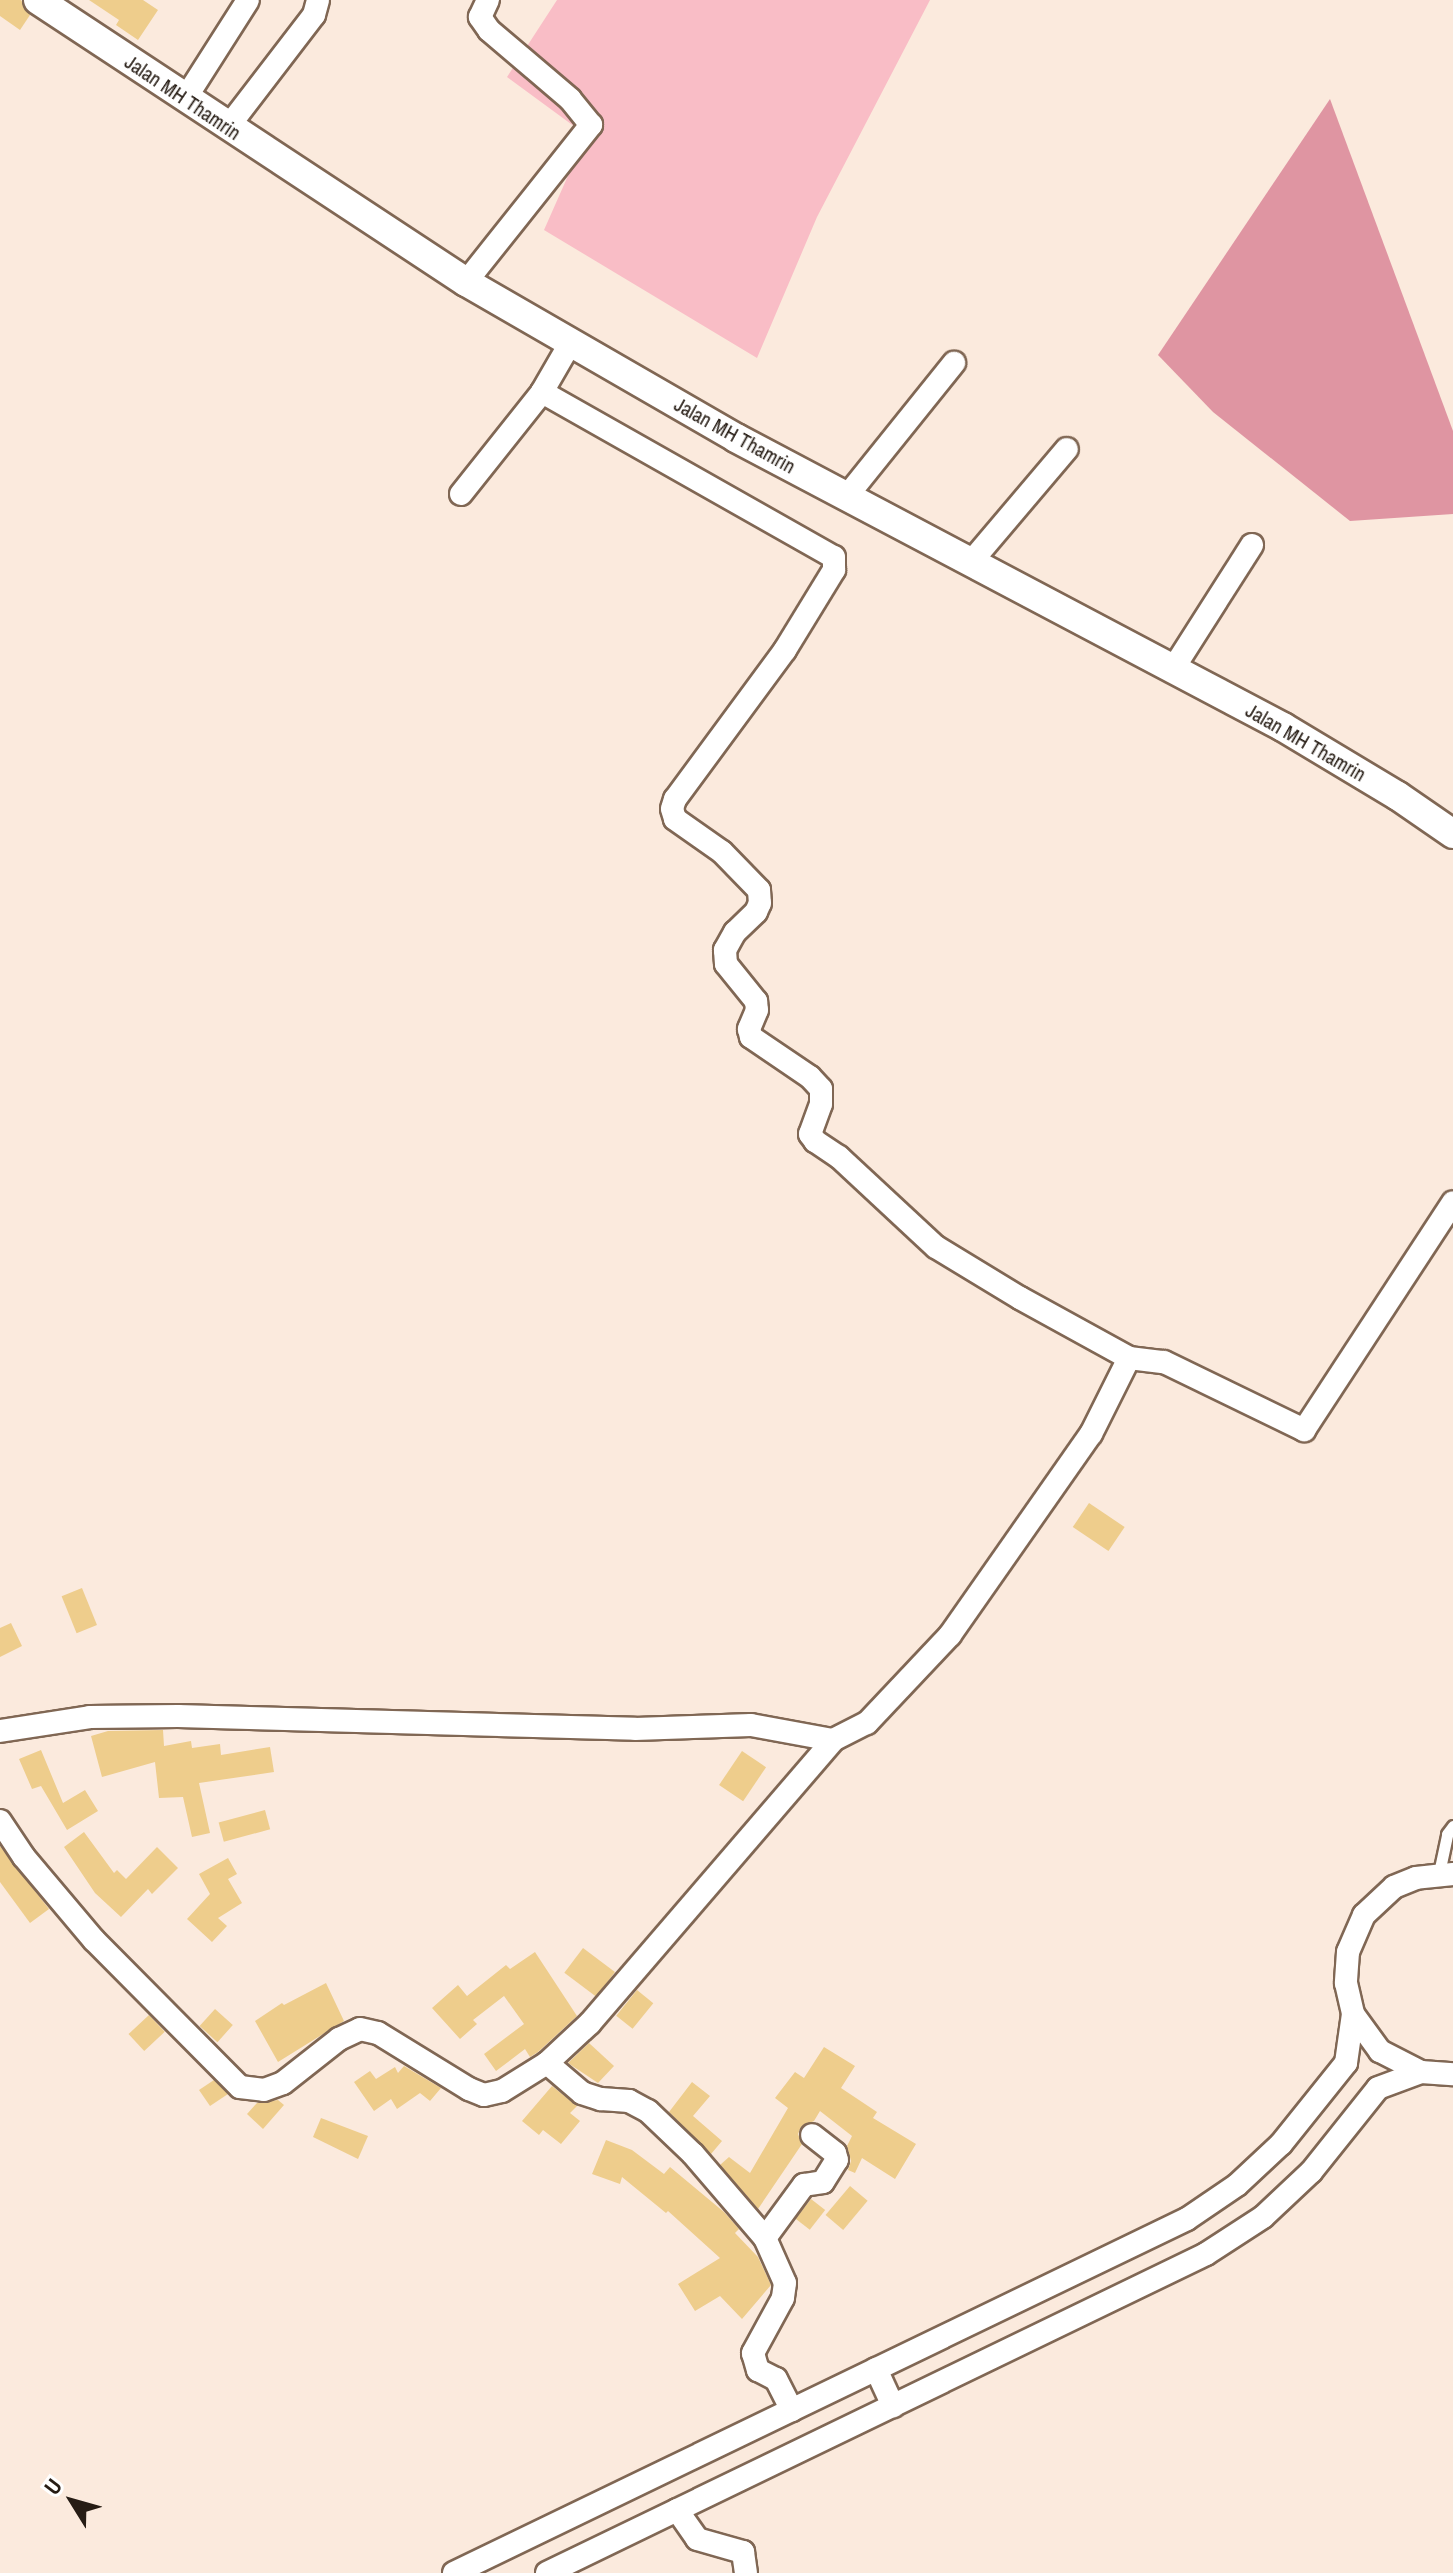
<!DOCTYPE html>
<style>
body{margin:0}
#map{position:relative;width:1453px;height:2573px;overflow:hidden;background:#fbeadd;font-family:"Archivo Narrow",sans-serif}
div>[style]{position:absolute}
[style*='--x']{left:calc(var(--x)*1px);top:calc(var(--y)*1px);width:calc(var(--w)*1px);rotate:calc(var(--a)*1deg)}
.green>*{inset:0;background:#f9bdc6}
.forest>*{inset:0;background:#df95a2}
.building>*{inset:0;background:#eecd8c;transform-origin:0 0}
.roads{filter:drop-shadow(2px 0 #806754) drop-shadow(-2px 0 #806754) drop-shadow(0 2px #806754) drop-shadow(0 -2px #806754)}
.service>*{height:11px;margin:-5.5px;padding:0 5.5px;transform-origin:5.5px;border-radius:5.5px;background:#fff}
.minor>*{height:22px;margin:-11px;padding:0 11px;transform-origin:11px;border-radius:11px;background:#fff}
.tertiary>*{height:28px;margin:-14px;padding:0 14px;transform-origin:14px;border-radius:14px;background:#fff}
span{translate:-50% -50%;white-space:nowrap;text-align:center;line-height:1.15;-webkit-text-stroke:6px #fff;paint-order:stroke}
.street-label{font-size:20px;color:#261c14}
.north{position:absolute;left:32px;top:2461px;width:80px;height:80px;-webkit-text-stroke:6px #fff;paint-order:stroke;rotate:307deg;font-size:22px;font-weight:700;line-height:32px;text-align:center;color:#261c14}
.north::after{content:'';display:block;margin:auto;width:28px;height:36px;background:#261c14;clip-path:polygon(50% 0,100% 100%,50% 72%,0 100%)}
</style>
<div id="map">
<div class="green">
<div style="clip-path:polygon(557px 0,930px 0,817px 217px,757px 358px,544px 230px,586px 135px,507px 77px)"></div>
</div>
<div class="forest">
<div style="clip-path:polygon(1330px 99px,1453px 431px,1453px 514px,1350px 521px,1213px 412px,1158px 355px)"></div>
</div>
<div class="building">
<div style="clip-path:polygon(0 0,21px 0,30px 15px,20px 30px,0 16px)"></div>
<div style="clip-path:polygon(89px 0,143px 0,158px 10px,138px 40px,116px 25px,119px 20px)"></div>
<div style="left:1089px;top:1503px;width:43px;height:29px;rotate:34deg"></div>
<div style="left:82px;top:1588px;width:40px;height:22px;rotate:68deg"></div>
<div style="clip-path:polygon(11px 1623px,22px 1646px,0 1657px,0 1628px)"></div>
<div style="clip-path:polygon(163px 1730px,164px 1746px,191px 1741px,192px 1748px,220px 1744px,221px 1755px,270px 1747px,274px 1772px,199px 1783px,210px 1833px,192px 1837px,183px 1797px,159px 1798px,155px 1762px,102px 1777px,91px 1736px,108px 1731px)"></div>
<div style="clip-path:polygon(41px 1750px,63px 1803px,85px 1790px,98px 1811px,67px 1830px,41px 1786px,32px 1789px,19px 1759px)"></div>
<div style="left:742px;top:1751px;width:29px;height:41px;rotate:34deg"></div>
<div style="left:265px;top:1810px;width:20px;height:48px;rotate:75deg"></div>
<div style="clip-path:polygon(84px 1832px,114px 1873px,117px 1870px,126px 1879px,157px 1847px,178px 1868px,152px 1894px,148px 1889px,121px 1917px,95px 1893px,64px 1847px)"></div>
<div style="clip-path:polygon(0 1846px,49px 1909px,30px 1923px,0 1882px)"></div>
<div style="clip-path:polygon(228px 1858px,237px 1874px,228px 1879px,242px 1903px,218px 1918px,227px 1926px,212px 1942px,187px 1919px,210px 1894px,199px 1874px)"></div>
<div style="left:583px;top:1948px;width:40px;height:31px;rotate:37deg"></div>
<div style="clip-path:polygon(535px 1952px,577px 2016px,538px 2052px,530px 2057px,525px 2049px,496px 2071px,484px 2054px,524px 2024px,504px 1996px,473px 2020px,477px 2024px,460px 2039px,432px 2008px,458px 1985px,467px 1996px,506px 1965px,510px 1969px)"></div>
<div style="clip-path:polygon(326px 1983px,344px 2021px,278px 2062px,255px 2021px,282px 2003px,284px 2005px)"></div>
<div style="left:637px;top:1990px;width:21px;height:33px;rotate:39deg"></div>
<div style="left:215px;top:2009px;width:24px;height:23px;rotate:42deg"></div>
<div style="left:149px;top:2015px;width:23px;height:28px;rotate:47deg"></div>
<div style="clip-path:polygon(589px 2043px,614px 2066px,598px 2083px,568px 2063px)"></div>
<div style="clip-path:polygon(824px 2047px,855px 2066px,841px 2088px,877px 2112px,873px 2118px,916px 2144px,895px 2179px,862px 2158px,855px 2173px,848px 2170px,851px 2161px,847px 2146px,852px 2136px,820px 2111px,814px 2121px,801px 2127px,798px 2134px,802px 2144px,758px 2209px,720px 2165px,729px 2157px,750px 2173px,788px 2108px,775px 2098px,795px 2072px,804px 2078px)"></div>
<div style="clip-path:polygon(404px 2066px,441px 2088px,430px 2101px,420px 2093px,397px 2109px,391px 2099px,374px 2111px,354px 2082px,370px 2071px,376px 2079px,395px 2067px,398px 2073px)"></div>
<div style="clip-path:polygon(214px 2080px,228px 2094px,210px 2106px,199px 2090px)"></div>
<div style="clip-path:polygon(692px 2082px,710px 2096px,693px 2116px,722px 2141px,711px 2154px,669px 2112px)"></div>
<div style="clip-path:polygon(552px 2086px,577px 2106px,570px 2113px,580px 2121px,561px 2144px,543px 2130px,539px 2135px,522px 2121px)"></div>
<div style="clip-path:polygon(278px 2100px,284px 2105px,263px 2129px,247px 2114px,257px 2103px)"></div>
<div style="clip-path:polygon(321px 2118px,368px 2136px,358px 2159px,313px 2137px)"></div>
<div style="clip-path:polygon(606px 2140px,632px 2150px,664px 2174px,670px 2167px,724px 2212px,739px 2229px,735px 2233px,758px 2257px,771px 2285px,742px 2319px,720px 2296px,695px 2311px,678px 2284px,720px 2258px,668px 2211px,666px 2213px,622px 2177px,620px 2184px,592px 2174px)"></div>
<div style="left:850px;top:2186px;width:23px;height:38px;rotate:40deg"></div>
<div style="left:811px;top:2199px;width:18px;height:25px;rotate:38deg"></div>
</div>
<div class="roads">
<div class="service">
<div style="--x:1439;--y:1873;--w:40;--a:-78"></div>
<div style="--x:1447;--y:1834;--w:10;--a:-53"></div>
</div>
<div class="minor">
<div style="--x:185;--y:99;--w:117;--a:-57.5"></div>
<div style="--x:228;--y:127;--w:141;--a:-52.5"></div>
<div style="--x:314;--y:15;--w:16;--a:-75"></div>
<div style="--x:466;--y:282;--w:201;--a:-51.5"></div>
<div style="--x:591;--y:125;--w:33;--a:-129"></div>
<div style="--x:570;--y:99;--w:106;--a:-139.6"></div>
<div style="--x:489;--y:30;--w:16;--a:-125"></div>
<div style="--x:480;--y:17;--w:19;--a:-65"></div>
<div style="--x:542;--y:392;--w:335;--a:29.5"></div>
<div style="--x:834;--y:557;--w:13;--a:90"></div>
<div style="--x:834;--y:570;--w:94;--a:121.5"></div>
<div style="--x:785;--y:650;--w:185;--a:126.4"></div>
<div style="--x:675;--y:799;--w:10;--a:107"></div>
<div style="--x:672;--y:809;--w:10;--a:73"></div>
<div style="--x:675;--y:819;--w:57;--a:35.1"></div>
<div style="--x:722;--y:852;--w:53;--a:45.8"></div>
<div style="--x:759;--y:890;--w:13;--a:86"></div>
<div style="--x:760;--y:903;--w:10;--a:114"></div>
<div style="--x:756;--y:912;--w:29;--a:136"></div>
<div style="--x:735;--y:932;--w:21;--a:119"></div>
<div style="--x:725;--y:950;--w:14;--a:86"></div>
<div style="--x:726;--y:964;--w:48;--a:51"></div>
<div style="--x:756;--y:1001;--w:9;--a:84"></div>
<div style="--x:757;--y:1010;--w:21;--a:113"></div>
<div style="--x:749;--y:1029;--w:8;--a:76"></div>
<div style="--x:751;--y:1037;--w:71;--a:34.1"></div>
<div style="--x:810;--y:1077;--w:16;--a:47"></div>
<div style="--x:821;--y:1089;--w:15;--a:90"></div>
<div style="--x:821;--y:1104;--w:32;--a:110"></div>
<div style="--x:810;--y:1134;--w:9;--a:54"></div>
<div style="--x:815;--y:1141;--w:29;--a:34"></div>
<div style="--x:839;--y:1157;--w:132;--a:42.9"></div>
<div style="--x:936;--y:1247;--w:98;--a:31.3"></div>
<div style="--x:1020;--y:1298;--w:124;--a:28.8"></div>
<div style="--x:1129;--y:1358;--w:35;--a:7"></div>
<div style="--x:1164;--y:1362;--w:156;--a:25.9"></div>
<div style="--x:1304;--y:1430;--w:272;--a:-56.8"></div>
<div style="--x:461;--y:494;--w:130;--a:-51.5"></div>
<div style="--x:542;--y:392;--w:58;--a:-59.9"></div>
<div style="--x:847;--y:496;--w:171;--a:-51.2"></div>
<div style="--x:971;--y:562;--w:148;--a:-49.7"></div>
<div style="--x:1173;--y:669;--w:147;--a:-57.5"></div>
<div style="--x:0;--y:1731;--w:91;--a:-8.8"></div>
<div style="--x:90;--y:1717;--w:88;--a:-0.7"></div>
<div style="--x:178;--y:1716;--w:457;--a:1.6"></div>
<div style="--x:635;--y:1729;--w:116;--a:-2"></div>
<div style="--x:751;--y:1725;--w:83;--a:10.4"></div>
<div style="--x:833;--y:1740;--w:38;--a:-27"></div>
<div style="--x:867;--y:1723;--w:121;--a:-46.7"></div>
<div style="--x:950;--y:1635;--w:246;--a:-55"></div>
<div style="--x:1091;--y:1434;--w:85;--a:-63.4"></div>
<div style="--x:0;--y:1821;--w:43;--a:56.3"></div>
<div style="--x:24;--y:1857;--w:109;--a:49.9"></div>
<div style="--x:94;--y:1940;--w:207;--a:45.2"></div>
<div style="--x:240;--y:2087;--w:24;--a:7"></div>
<div style="--x:264;--y:2090;--w:20;--a:-20"></div>
<div style="--x:283;--y:2083;--w:71;--a:-38.2"></div>
<div style="--x:339;--y:2039;--w:23;--a:-25"></div>
<div style="--x:360;--y:2029;--w:18;--a:13"></div>
<div style="--x:378;--y:2033;--w:107;--a:31.6"></div>
<div style="--x:469;--y:2089;--w:16;--a:22"></div>
<div style="--x:484;--y:2095;--w:18;--a:-13"></div>
<div style="--x:502;--y:2091;--w:53;--a:-31.9"></div>
<div style="--x:547;--y:2063;--w:59;--a:-42.9"></div>
<div style="--x:590;--y:2023;--w:373;--a:-49.3"></div>
<div style="--x:1453;--y:1874;--w:37;--a:174"></div>
<div style="--x:1416;--y:1878;--w:24;--a:158"></div>
<div style="--x:1394;--y:1887;--w:41;--a:137"></div>
<div style="--x:1364;--y:1915;--w:40;--a:113.4"></div>
<div style="--x:1348;--y:1952;--w:31;--a:94"></div>
<div style="--x:1346;--y:1983;--w:32;--a:77"></div>
<div style="--x:1353;--y:2014;--w:46;--a:53.9"></div>
<div style="--x:1380;--y:2051;--w:46;--a:27.1"></div>
<div style="--x:1421;--y:2072;--w:32;--a:4"></div>
<div style="--x:547;--y:2063;--w:46;--a:40.6"></div>
<div style="--x:582;--y:2093;--w:20;--a:18"></div>
<div style="--x:601;--y:2099;--w:28;--a:4"></div>
<div style="--x:629;--y:2101;--w:21;--a:28"></div>
<div style="--x:648;--y:2111;--w:62;--a:43.7"></div>
<div style="--x:693;--y:2154;--w:111;--a:49.4"></div>
<div style="--x:765;--y:2238;--w:49;--a:66"></div>
<div style="--x:785;--y:2283;--w:15;--a:98"></div>
<div style="--x:783;--y:2298;--w:63;--a:118.6"></div>
<div style="--x:753;--y:2353;--w:18;--a:74"></div>
<div style="--x:758;--y:2370;--w:20;--a:27"></div>
<div style="--x:776;--y:2379;--w:35;--a:63"></div>
<div style="--x:765;--y:2238;--w:66;--a:-53.7"></div>
<div style="--x:804;--y:2185;--w:19;--a:-9"></div>
<div style="--x:823;--y:2182;--w:26;--a:-58"></div>
<div style="--x:837;--y:2160;--w:7;--a:-106"></div>
<div style="--x:835;--y:2153;--w:29;--a:-142"></div>
<div style="--x:876;--y:2369;--w:41;--a:65.3"></div>
<div style="--x:677;--y:2510;--w:35;--a:55"></div>
<div style="--x:697;--y:2539;--w:48;--a:15.8"></div>
<div style="--x:743;--y:2552;--w:21;--a:82"></div>
<div style="--x:454;--y:2573;--w:814;--a:-25.78"></div>
<div style="--x:1187;--y:2219;--w:60;--a:-34.2"></div>
<div style="--x:1237;--y:2185;--w:60;--a:-43"></div>
<div style="--x:1281;--y:2144;--w:104;--a:-51.3"></div>
<div style="--x:1346;--y:2063;--w:49;--a:-81.9"></div>
<div style="--x:547;--y:2573;--w:732;--a:-25.83"></div>
<div style="--x:1206;--y:2254;--w:68;--a:-33"></div>
<div style="--x:1263;--y:2217;--w:66;--a:-43.2"></div>
<div style="--x:1311;--y:2172;--w:107;--a:-51.4"></div>
<div style="--x:1378;--y:2088;--w:46;--a:-20.4"></div>
</div>
<div class="tertiary">
<div style="--x:38;--y:0;--w:513;--a:33.38"></div>
<div style="--x:466;--y:282;--w:312;--a:30"></div>
<div style="--x:736;--y:438;--w:619;--a:27.85"></div>
<div style="--x:1283;--y:727;--w:134;--a:31"></div>
<div style="--x:1398;--y:796;--w:67;--a:34.6"></div>
</div>
</div>
<div class="street-label">
<span style="left:183px;top:97px;rotate:34deg">Jalan MH Thamrin</span>
<span style="left:735px;top:435px;rotate:29deg">Jalan MH Thamrin</span>
<span style="left:1306px;top:742px;rotate:30deg">Jalan MH Thamrin</span>
</div>
<div class="north">U</div>
</div>
